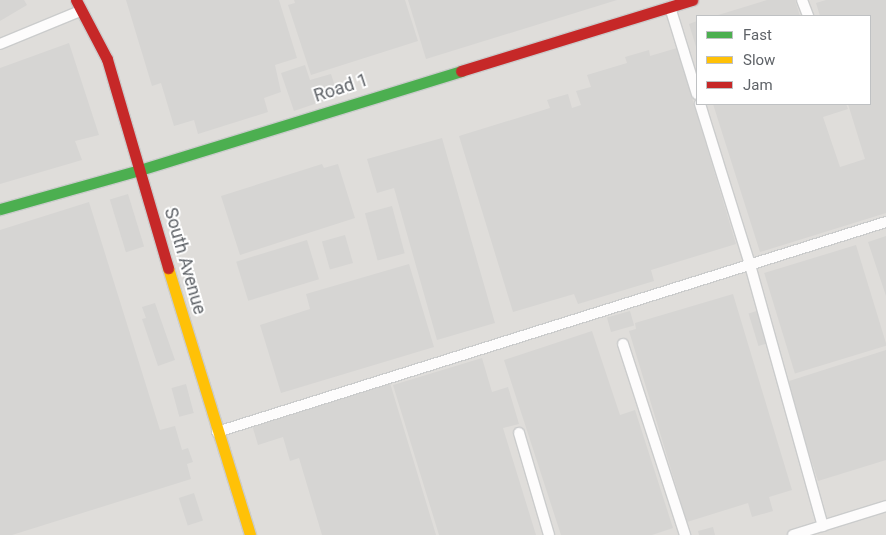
<!DOCTYPE html>
<style>
body{margin:0}
#map{position:relative;width:886px;height:535px;overflow:hidden;background:#efeeea;font-family:Roboto,sans-serif}
div>[style]{position:absolute}
[style*='--x']{left:calc(var(--x)*1px);top:calc(var(--y)*1px);width:calc(var(--w)*1px);rotate:calc(var(--a)*1deg)}
.industrial>*{inset:0;background:#dfddda}
.building>*{inset:0;background:#d6d5d3;transform-origin:0 0}
.roads{filter:drop-shadow(1px 0 #cbcccc) drop-shadow(-1px 0 #cbcccc) drop-shadow(0 1px #cbcccc) drop-shadow(0 -1px #cbcccc)}
.lane>*{height:10px;margin:-5px;padding:0 5px;transform-origin:5px;border-radius:5px;background:#fdfcfc}
.fast>*{height:11px;margin:-5.5px;padding:0 5.5px;transform-origin:5.5px;border-radius:5.5px;background:#4caf50}
.slow>*{height:11px;margin:-5.5px;padding:0 5.5px;transform-origin:5.5px;border-radius:5.5px;background:#ffc107}
.jam>*{height:11px;margin:-5.5px;padding:0 5.5px;transform-origin:5.5px;border-radius:5.5px;background:#c62828}
span{translate:-50% -50%;white-space:nowrap;text-align:center;line-height:1.15;-webkit-text-stroke:4px #fff;paint-order:stroke}
.street-label{font-size:18px;color:#5f6368}
.legend{position:absolute;left:696px;top:15px;width:175px;height:90px;box-sizing:border-box;background:#fff;border:1px solid #bfc1c3;margin:0;padding:6px 9px;list-style:none;font-size:15px;color:#5f6368}
.legend li{display:flex;align-items:center;gap:10px;height:25px}
.legend b{width:25px;border:1px solid #bfc1c3}
</style>
<div id="map">
<div class="industrial">
<div style="clip-path:polygon(evenodd,0 0,886px 0,886px 535px,0 535px,0 0,697px 16px,870px 16px,870px 104px,697px 104px,697px 16px)"></div>
</div>
<div class="building">
<div style="clip-path:polygon(0 0,24px 0,27px 5px,0 21px)"></div>
<div style="clip-path:polygon(126px 0,279px 0,297px 58px,275px 65px,281px 92px,264px 98px,268px 112px,198px 134px,194px 120px,174px 126px,161px 83px,152px 86px)"></div>
<div style="clip-path:polygon(294px 0,405px 0,418px 41px,311px 75px,288px 5px,295px 3px)"></div>
<div style="clip-path:polygon(408px 0,617px 0,426px 59px)"></div>
<div style="clip-path:polygon(767px 0,795px 0,800px 16px,715px 16px)"></div>
<div style="clip-path:polygon(826px 0,886px 0,886px 213px,760px 252px,713px 104px,846px 104px,848px 109px,823px 117px,840px 167px,865px 159px,848px 104px,870px 104px,870px 16px,820px 16px,816px 3px)"></div>
<div style="clip-path:polygon(697px 21px,697px 50px,689px 24px)"></div>
<div style="clip-path:polygon(69px 43px,99px 135px,75px 141px,82px 160px,0 184px,0 68px)"></div>
<div style="clip-path:polygon(677px 48px,736px 244px,651px 270px,654px 281px,578px 304px,574px 294px,513px 312px,459px 136px,550px 108px,547px 100px,568px 94px,572px 108px,581px 105px,576px 91px,591px 87px,587px 75px,627px 63px,625px 57px,649px 50px,650px 56px)"></div>
<div style="clip-path:polygon(305px 65px,310px 80px,331px 74px,338px 96px,294px 111px,281px 73px)"></div>
<div style="clip-path:polygon(442px 138px,495px 323px,437px 340px,394px 188px,377px 193px,367px 159px)"></div>
<div style="clip-path:polygon(322px 164px,324px 168px,338px 164px,355px 218px,240px 255px,221px 196px)"></div>
<div style="left:128px;top:194px;width:55px;height:19px;rotate:73deg"></div>
<div style="clip-path:polygon(89px 202px,160px 430px,175px 426px,182px 450px,188px 448px,193px 462px,187px 464px,191px 479px,12px 535px,0 535px,0 230px)"></div>
<div style="left:392px;top:206px;width:49px;height:28px;rotate:75deg"></div>
<div style="left:345px;top:235px;width:29px;height:24px;rotate:74deg"></div>
<div style="clip-path:polygon(886px 236px,886px 296px,868px 242px)"></div>
<div style="left:307px;top:240px;width:41px;height:74px;rotate:73deg"></div>
<div style="left:856px;top:245px;width:105px;height:96px;rotate:73deg"></div>
<div style="clip-path:polygon(409px 264px,434px 347px,281px 393px,260px 325px,310px 309px,306px 294px)"></div>
<div style="clip-path:polygon(733px 294px,792px 490px,769px 497px,773px 511px,752px 517px,748px 503px,687px 522px,629px 331px,636px 329px,635px 323px)"></div>
<div style="clip-path:polygon(155px 303px,175px 360px,158px 366px,142px 319px,146px 318px,142px 307px)"></div>
<div style="left:760px;top:310px;width:34px;height:12px;rotate:73deg"></div>
<div style="left:630px;top:311px;width:15px;height:24px;rotate:74deg"></div>
<div style="clip-path:polygon(592px 331px,620px 415px,635px 410px,673px 528px,652px 535px,561px 535px,504px 360px)"></div>
<div style="clip-path:polygon(886px 350px,886px 460px,818px 481px,786px 382px)"></div>
<div style="clip-path:polygon(482px 358px,492px 392px,508px 387px,519px 424px,503px 428px,536px 535px,439px 535px,393px 385px)"></div>
<div style="clip-path:polygon(390px 383px,436px 535px,322px 535px,299px 458px,290px 461px,283px 437px,258px 445px,252px 425px)"></div>
<div style="left:186px;top:384px;width:30px;height:15px;rotate:75deg"></div>
<div style="left:194px;top:493px;width:29px;height:16px;rotate:72deg"></div>
<div style="clip-path:polygon(713px 527px,715px 535px,699px 535px,698px 531px)"></div>
</div>
<div class="roads">
<div class="lane">
<div style="--x:802;--y:0;--w:17;--a:69"></div>
<div style="--x:670;--y:7;--w:91;--a:72.8"></div>
<div style="--x:0;--y:44;--w:87;--a:-22.4"></div>
<div style="--x:700;--y:104;--w:169;--a:72.7"></div>
<div style="--x:750;--y:265;--w:271;--a:74.4"></div>
<div style="--x:623;--y:344;--w:201;--a:72"></div>
<div style="--x:217;--y:432;--w:701;--a:-17.43"></div>
<div style="--x:519;--y:433;--w:106;--a:73.6"></div>
<div style="--x:793;--y:535;--w:97;--a:-17.3"></div>
</div>
<div class="fast">
<div style="--x:0;--y:209;--w:145;--a:-15.6"></div>
<div style="--x:140;--y:170;--w:336;--a:-17.1"></div>
</div>
<div class="slow">
<div style="--x:168;--y:268;--w:279;--a:72.9"></div>
</div>
<div class="jam">
<div style="--x:76;--y:0;--w:67;--a:62.3"></div>
<div style="--x:107;--y:59;--w:218;--a:73.7"></div>
<div style="--x:461;--y:71;--w:242;--a:-17.1"></div>
</div>
</div>
<div class="street-label">
<span style="left:341px;top:88px;rotate:-18deg">Road 1</span>
<span style="left:185px;top:261px;rotate:74deg">South Avenue</span>
</div>
<ul class="legend">
<li><b style="height:6px;background:#4caf50"></b>Fast</li>
<li><b style="height:6px;background:#ffc107"></b>Slow</li>
<li><b style="height:6px;background:#c62828"></b>Jam</li>
</ul>
</div>
